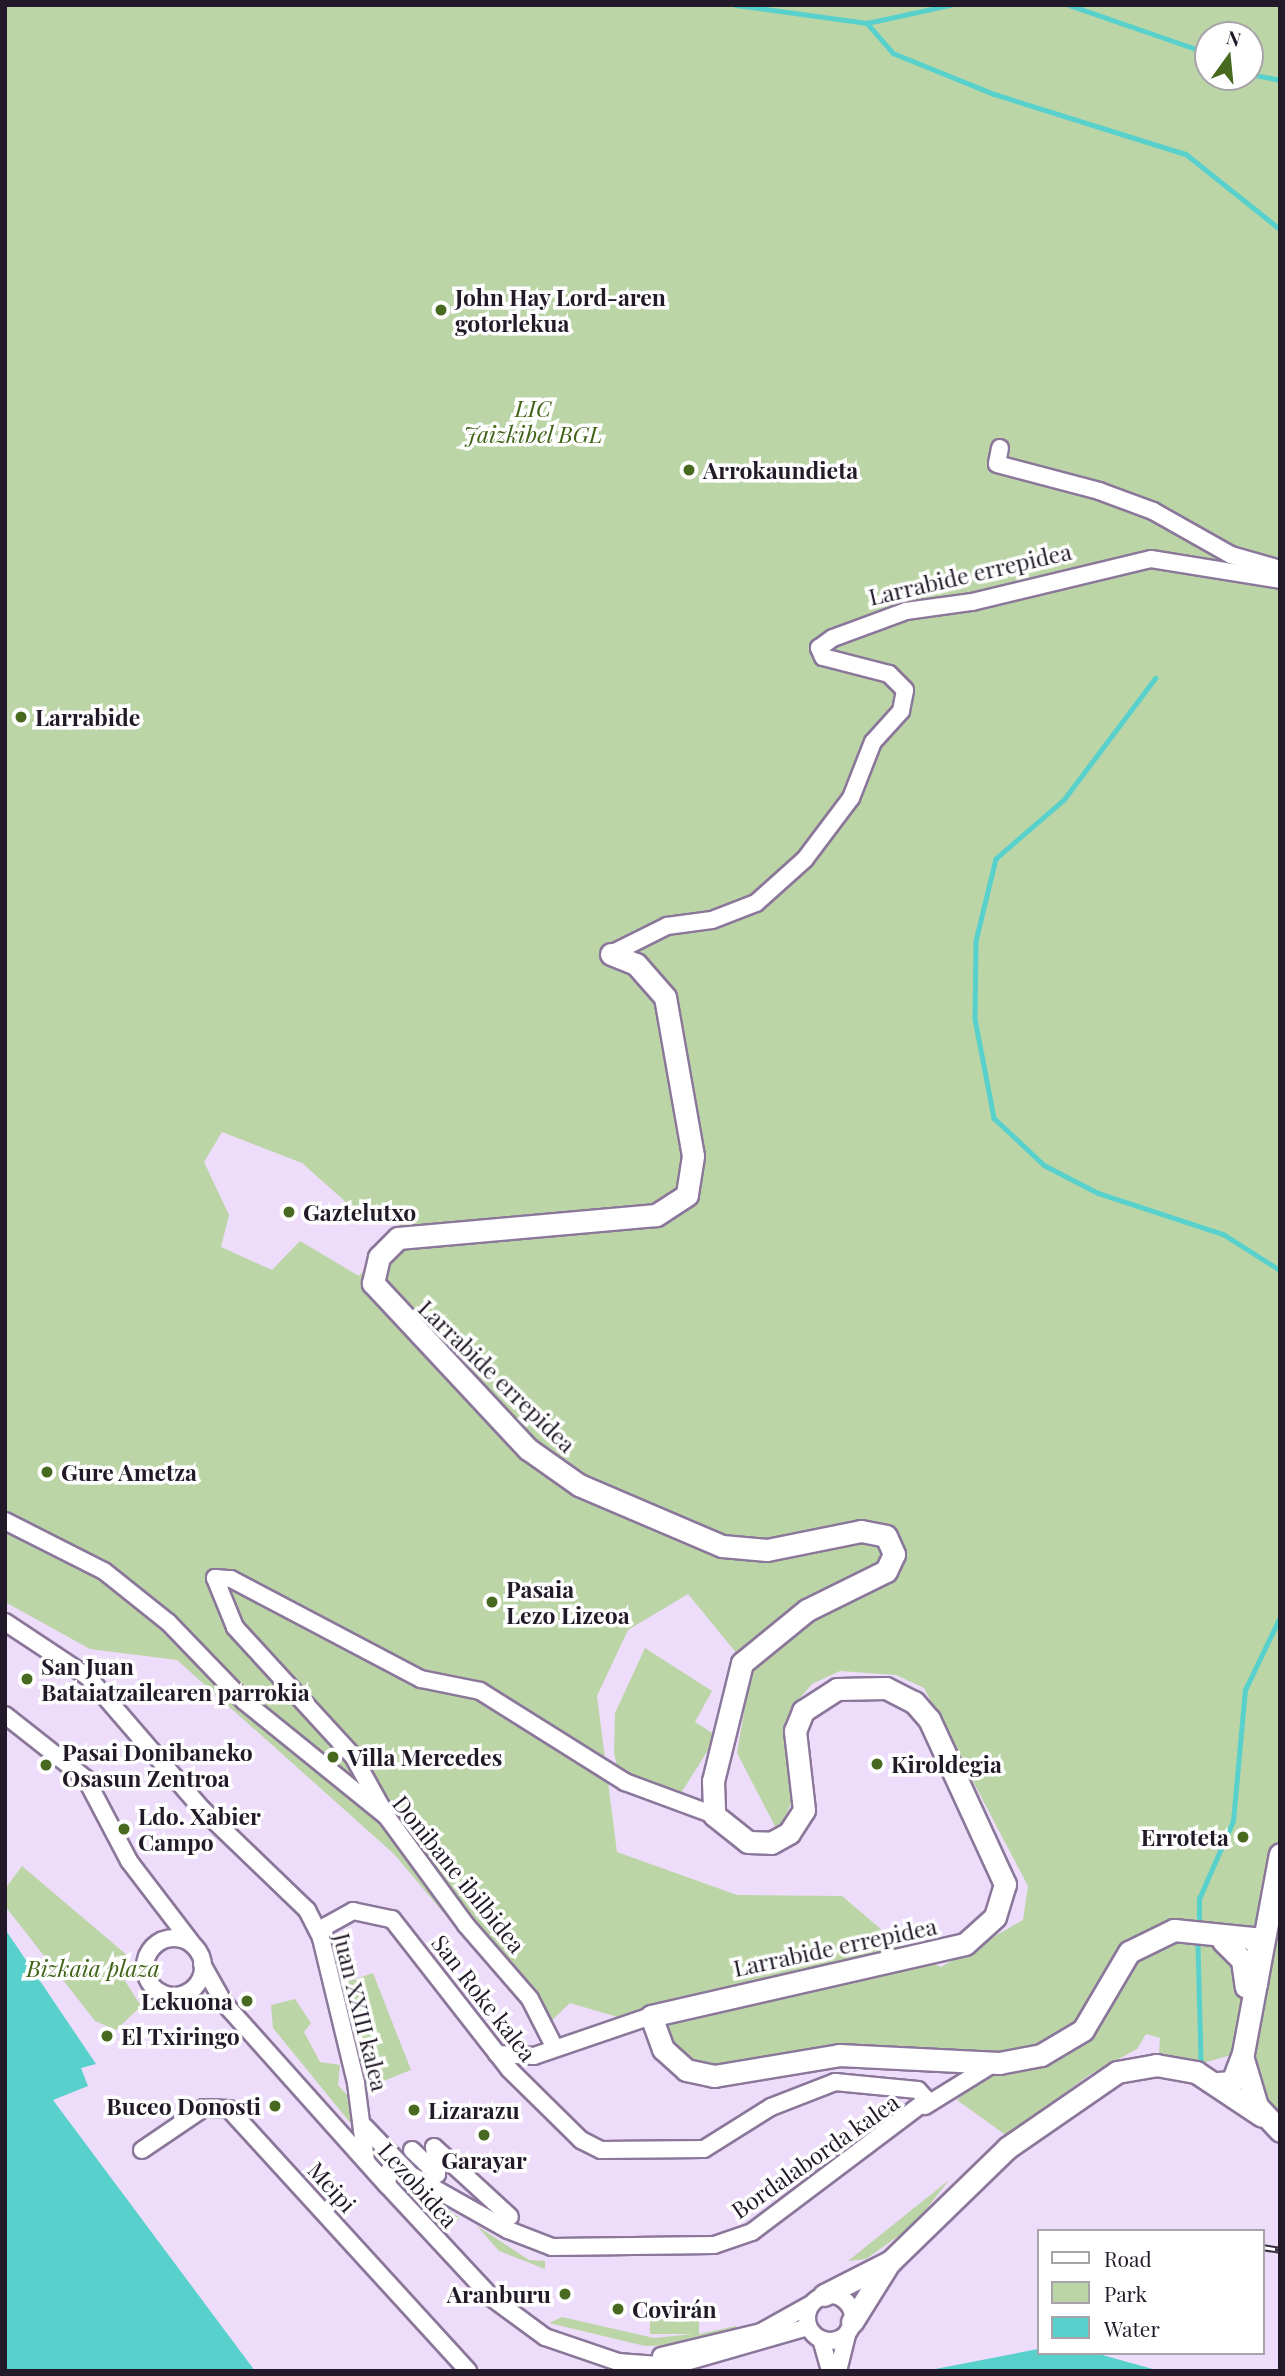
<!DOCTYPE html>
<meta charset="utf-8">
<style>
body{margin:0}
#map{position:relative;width:1285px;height:2376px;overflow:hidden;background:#eedcfb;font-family:"Playfair Display",serif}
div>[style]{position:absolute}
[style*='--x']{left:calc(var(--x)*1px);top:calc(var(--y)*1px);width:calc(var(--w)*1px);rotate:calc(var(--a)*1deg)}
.green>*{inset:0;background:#bcd5a7}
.water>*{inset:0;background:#58d1cc}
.stream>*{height:4.5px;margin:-2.25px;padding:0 2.25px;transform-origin:2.25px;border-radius:2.25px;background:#58d1cc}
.roads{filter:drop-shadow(2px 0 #8b779a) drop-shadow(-2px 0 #8b779a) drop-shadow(0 2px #8b779a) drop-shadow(0 -2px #8b779a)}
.street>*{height:16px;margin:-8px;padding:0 8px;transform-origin:8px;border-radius:8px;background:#fff}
.street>.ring{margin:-8px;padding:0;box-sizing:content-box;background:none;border:16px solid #fff;border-radius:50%}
.secondary>*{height:21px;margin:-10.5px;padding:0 10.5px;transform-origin:10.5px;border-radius:10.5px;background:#fff}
.rail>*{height:7px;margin-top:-3.5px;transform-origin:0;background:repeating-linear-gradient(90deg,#fff 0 13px,#382f3e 0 26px);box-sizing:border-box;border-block:2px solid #382f3e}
.dots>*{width:19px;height:19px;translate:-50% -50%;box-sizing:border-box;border:4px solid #fff;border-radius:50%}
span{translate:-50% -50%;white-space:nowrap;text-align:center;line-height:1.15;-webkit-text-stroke:7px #fff;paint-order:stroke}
.poi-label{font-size:23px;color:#221a28;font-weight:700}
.left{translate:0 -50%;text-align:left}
.right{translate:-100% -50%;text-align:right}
.park-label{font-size:23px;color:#416317;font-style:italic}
.street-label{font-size:23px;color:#221a28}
.frame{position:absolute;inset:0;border:7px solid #221a28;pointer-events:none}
.legend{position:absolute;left:1037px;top:2229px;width:228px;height:126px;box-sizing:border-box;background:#fff;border:2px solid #a7a3a9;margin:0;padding:9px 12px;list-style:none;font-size:21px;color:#221a28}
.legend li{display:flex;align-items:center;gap:14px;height:35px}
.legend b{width:35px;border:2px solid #a7a3a9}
.north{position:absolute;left:1194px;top:21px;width:70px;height:70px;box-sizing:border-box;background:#fff;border:2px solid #a7a3a9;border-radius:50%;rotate:15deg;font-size:19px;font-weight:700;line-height:28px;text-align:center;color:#221a28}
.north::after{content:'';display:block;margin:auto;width:24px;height:32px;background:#476920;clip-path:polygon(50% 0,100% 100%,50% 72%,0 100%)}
</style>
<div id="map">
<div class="green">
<div style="clip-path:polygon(evenodd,5px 5px,1280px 5px,1280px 2118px,1262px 2097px,1250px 2053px,1266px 1934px,1230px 1932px,1247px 1978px,1231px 2055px,1200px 2064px,1159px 2054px,1160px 2038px,1146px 2034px,1137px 2049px,1089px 2075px,1007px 2136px,957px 2100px,998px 2064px,850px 2055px,705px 2076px,655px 2028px,570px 2003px,542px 2030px,394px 1854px,177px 1660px,90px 1649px,5px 1602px,5px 5px,1208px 35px,1250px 35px,1250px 77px,1208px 77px,1208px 35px,5px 5px,222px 1132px,302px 1163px,366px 1220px,400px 1225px,359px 1276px,300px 1241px,272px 1270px,221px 1247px,229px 1215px,204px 1162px,222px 1132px,5px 5px,688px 1594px,751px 1671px,737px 1753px,778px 1832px,794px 1797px,784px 1739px,793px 1706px,812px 1684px,840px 1671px,896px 1675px,924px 1688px,1028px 1886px,1023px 1920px,941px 1967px,903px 1948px,842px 1896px,737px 1895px,617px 1852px,597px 1696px,628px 1630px,688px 1594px)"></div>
<div style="clip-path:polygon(645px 1648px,712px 1691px,695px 1722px,717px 1736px,676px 1801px,617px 1766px,614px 1753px,615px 1713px)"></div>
<div style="clip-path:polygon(22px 1866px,128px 1956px,125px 1981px,141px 2006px,116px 2030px,95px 2021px,5px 1906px,5px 1889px)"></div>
<div style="clip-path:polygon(373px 1973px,411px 2070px,366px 2088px,341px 1984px)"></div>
<div style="clip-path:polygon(295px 1999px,311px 2023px,304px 2032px,320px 2062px,340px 2065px,338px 2085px,347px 2095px,352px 2125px,273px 2028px,271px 2005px)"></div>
<div style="clip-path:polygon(949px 2180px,914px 2225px,866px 2259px,848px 2261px)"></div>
<div style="clip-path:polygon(410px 2188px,423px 2193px,460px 2218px,448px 2229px)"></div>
<div style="clip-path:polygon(477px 2226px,529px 2260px,545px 2261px,545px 2269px,499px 2251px)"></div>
<div style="clip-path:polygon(562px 2317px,654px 2338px,693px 2334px,650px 2334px,650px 2319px,699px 2319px,699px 2334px,736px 2326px,740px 2332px,684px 2345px,645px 2346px,549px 2323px)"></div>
</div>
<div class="water">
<div style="clip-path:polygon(5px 1929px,96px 2064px,81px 2068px,88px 2086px,53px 2100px,255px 2371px,5px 2371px)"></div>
<div style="clip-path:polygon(1038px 2349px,1095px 2353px,1160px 2371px,925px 2371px)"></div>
</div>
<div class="stream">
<div style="--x:736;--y:5;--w:132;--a:7.8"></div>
<div style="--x:867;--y:23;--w:85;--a:-12.2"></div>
<div style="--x:1069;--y:5;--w:147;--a:19.1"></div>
<div style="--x:867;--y:23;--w:40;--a:49"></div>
<div style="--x:893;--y:53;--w:109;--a:22.1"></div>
<div style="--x:994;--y:94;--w:201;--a:17.4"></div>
<div style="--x:1186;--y:154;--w:120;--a:38.6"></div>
<div style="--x:1250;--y:74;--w:31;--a:11"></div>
<div style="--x:1156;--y:678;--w:153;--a:127"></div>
<div style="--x:1064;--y:800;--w:90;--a:139.1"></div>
<div style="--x:996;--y:859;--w:84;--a:103.7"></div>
<div style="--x:976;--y:941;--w:78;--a:90.7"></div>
<div style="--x:975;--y:1019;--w:101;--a:79.1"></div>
<div style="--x:994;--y:1118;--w:69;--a:43.2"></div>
<div style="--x:1044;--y:1165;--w:61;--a:27.4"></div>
<div style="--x:1098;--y:1193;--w:132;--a:18.2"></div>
<div style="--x:1223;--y:1234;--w:67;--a:32.3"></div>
<div style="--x:1199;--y:1918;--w:19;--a:-90"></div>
<div style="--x:1199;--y:1899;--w:85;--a:-66.4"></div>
<div style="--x:1233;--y:1821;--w:132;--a:-84.8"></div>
<div style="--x:1245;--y:1690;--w:81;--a:-64.4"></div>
<div style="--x:1198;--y:1944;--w:116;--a:88.5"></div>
</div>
<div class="roads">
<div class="street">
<div style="--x:1000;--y:448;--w:16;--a:101"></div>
<div style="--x:997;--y:464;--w:106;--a:14.8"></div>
<div style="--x:1099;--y:491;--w:58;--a:20.3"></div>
<div style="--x:1153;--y:511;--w:90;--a:29.4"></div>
<div style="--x:1231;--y:555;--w:51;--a:15.9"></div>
<div style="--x:611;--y:954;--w:63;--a:-26.6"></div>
<div style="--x:667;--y:926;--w:45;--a:-7.6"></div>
<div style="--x:712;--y:920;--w:47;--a:-21.1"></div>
<div style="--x:756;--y:903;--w:66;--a:-41.9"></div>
<div style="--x:805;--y:859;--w:76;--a:-53"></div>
<div style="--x:851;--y:798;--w:60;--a:-68.6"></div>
<div style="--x:873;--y:742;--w:42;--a:-47.9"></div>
<div style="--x:901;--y:711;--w:21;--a:-79"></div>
<div style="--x:905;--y:690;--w:23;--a:-135"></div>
<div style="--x:889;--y:674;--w:68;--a:-165.6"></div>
<div style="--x:823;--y:657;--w:10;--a:-114"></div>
<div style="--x:819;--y:648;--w:17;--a:-36"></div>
<div style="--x:833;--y:638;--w:78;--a:-20.3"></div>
<div style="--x:906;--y:611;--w:67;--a:-7.8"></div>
<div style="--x:972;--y:602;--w:184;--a:-13.5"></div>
<div style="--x:1151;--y:559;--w:131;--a:9.2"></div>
<div style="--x:5;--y:1521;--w:111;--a:26.8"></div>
<div style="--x:104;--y:1571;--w:82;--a:38.6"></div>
<div style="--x:168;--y:1622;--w:110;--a:46.1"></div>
<div style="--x:244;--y:1701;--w:184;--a:39"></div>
<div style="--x:387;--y:1817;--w:134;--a:53.8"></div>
<div style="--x:466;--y:1925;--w:98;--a:49.1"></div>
<div style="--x:530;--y:1999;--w:55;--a:63"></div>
<div style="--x:5;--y:1622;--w:100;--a:33.5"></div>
<div style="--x:88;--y:1677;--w:174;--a:49.2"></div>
<div style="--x:202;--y:1809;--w:146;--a:43.9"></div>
<div style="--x:307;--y:1910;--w:31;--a:63"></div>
<div style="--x:321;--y:1938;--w:149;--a:76.4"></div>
<div style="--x:356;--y:2083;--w:79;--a:82.7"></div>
<div style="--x:5;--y:1715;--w:103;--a:38.3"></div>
<div style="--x:86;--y:1779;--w:93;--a:62.3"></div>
<div style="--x:129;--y:1861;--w:107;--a:52.6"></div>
<div style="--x:387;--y:1817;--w:70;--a:-119.1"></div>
<div style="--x:353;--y:1756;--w:175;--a:-132.5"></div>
<div style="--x:235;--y:1627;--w:53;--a:-112.2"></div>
<div style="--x:215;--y:1578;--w:16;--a:4"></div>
<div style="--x:231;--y:1579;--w:215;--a:27.8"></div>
<div style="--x:421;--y:1679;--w:60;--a:11.5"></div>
<div style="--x:480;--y:1691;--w:171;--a:32.1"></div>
<div style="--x:625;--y:1782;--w:95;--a:20.3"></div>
<div style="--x:321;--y:1938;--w:13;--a:-67"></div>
<div style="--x:326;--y:1926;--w:31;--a:-29"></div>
<div style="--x:353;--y:1911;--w:40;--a:12"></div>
<div style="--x:392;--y:1919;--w:190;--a:52"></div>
<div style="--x:509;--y:2069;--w:101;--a:44.6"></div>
<div style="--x:581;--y:2140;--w:22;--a:27"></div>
<div style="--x:601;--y:2150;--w:103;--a:-0.6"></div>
<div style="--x:704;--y:2149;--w:79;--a:-32.1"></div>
<div style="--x:771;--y:2107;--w:69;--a:-21.3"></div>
<div style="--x:835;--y:2082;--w:83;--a:5.5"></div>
<div style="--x:918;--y:2090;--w:13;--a:48"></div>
<div style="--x:927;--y:2100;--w:219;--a:143"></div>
<div style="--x:752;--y:2232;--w:40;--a:161.1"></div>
<div style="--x:714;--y:2245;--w:162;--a:179.3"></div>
<div style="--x:552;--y:2247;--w:47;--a:-158.9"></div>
<div style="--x:508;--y:2230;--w:124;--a:-150.5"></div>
<div style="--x:400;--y:2169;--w:11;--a:170"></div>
<div style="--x:389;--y:2171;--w:14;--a:98"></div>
<div class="ring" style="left:145px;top:1938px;width:42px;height:42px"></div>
<div style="--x:202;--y:1964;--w:45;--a:60.6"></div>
<div style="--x:224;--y:2003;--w:244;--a:48.2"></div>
<div style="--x:387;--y:2185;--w:154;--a:47.1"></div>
<div style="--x:492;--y:2298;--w:66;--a:36.3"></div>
<div style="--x:545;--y:2337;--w:77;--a:18.9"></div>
<div style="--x:618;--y:2362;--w:54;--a:4.2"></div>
<div style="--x:672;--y:2366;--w:141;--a:-16"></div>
<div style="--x:497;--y:2054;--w:37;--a:3"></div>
<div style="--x:534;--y:2056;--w:124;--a:-18.9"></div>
<div style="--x:925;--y:2106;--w:78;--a:-31.8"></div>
<div style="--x:365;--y:2127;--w:62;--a:46.3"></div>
<div style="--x:142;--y:2150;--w:75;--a:-34.1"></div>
<div style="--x:204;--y:2108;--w:25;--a:2"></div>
<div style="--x:229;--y:2109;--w:355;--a:47.6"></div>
<div style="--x:412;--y:2150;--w:35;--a:44"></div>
<div style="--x:437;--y:2174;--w:27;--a:-96"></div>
<div style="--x:434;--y:2147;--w:103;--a:42.6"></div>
<div class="ring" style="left:807px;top:2295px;width:30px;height:30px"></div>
<div style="--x:821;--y:2339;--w:33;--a:74"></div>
<div style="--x:661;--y:2356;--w:103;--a:-13.5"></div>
<div style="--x:761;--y:2332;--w:57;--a:-29.2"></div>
<div style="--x:838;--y:2371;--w:41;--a:-76"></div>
</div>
<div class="secondary">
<div style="--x:611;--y:954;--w:27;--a:22"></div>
<div style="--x:636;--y:964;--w:44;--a:48.7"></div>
<div style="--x:665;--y:997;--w:161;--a:80"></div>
<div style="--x:693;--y:1156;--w:39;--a:99"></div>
<div style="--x:687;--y:1195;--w:37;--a:147"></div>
<div style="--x:656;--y:1215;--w:259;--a:174.9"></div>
<div style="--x:398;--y:1238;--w:27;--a:135"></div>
<div style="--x:379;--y:1257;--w:27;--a:103"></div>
<div style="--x:373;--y:1283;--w:227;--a:47"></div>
<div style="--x:528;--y:1449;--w:62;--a:35.2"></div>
<div style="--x:579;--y:1485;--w:155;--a:23.1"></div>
<div style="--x:722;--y:1546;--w:45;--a:5.1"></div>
<div style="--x:767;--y:1550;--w:96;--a:-11.4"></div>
<div style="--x:861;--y:1531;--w:25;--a:11"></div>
<div style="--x:886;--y:1536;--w:20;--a:66"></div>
<div style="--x:894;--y:1554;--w:19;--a:115"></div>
<div style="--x:886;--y:1571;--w:88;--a:153.7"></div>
<div style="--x:807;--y:1610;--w:84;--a:140.8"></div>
<div style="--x:742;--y:1663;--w:122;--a:103.8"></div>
<div style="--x:713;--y:1781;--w:34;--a:88"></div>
<div style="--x:714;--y:1815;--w:43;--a:38.5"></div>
<div style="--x:748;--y:1842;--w:23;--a:2"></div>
<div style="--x:771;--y:1843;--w:21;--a:-29"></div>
<div style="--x:789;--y:1833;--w:27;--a:-57"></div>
<div style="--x:804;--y:1810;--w:80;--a:-96.5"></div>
<div style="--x:795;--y:1731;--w:22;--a:-68"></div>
<div style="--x:803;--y:1711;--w:40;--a:-32.9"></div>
<div style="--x:837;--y:1689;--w:49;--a:-1.2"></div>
<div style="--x:886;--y:1688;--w:31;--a:27"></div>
<div style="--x:914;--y:1702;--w:23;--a:49"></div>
<div style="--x:929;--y:1719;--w:182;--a:65.3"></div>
<div style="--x:1005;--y:1884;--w:34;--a:107"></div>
<div style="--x:995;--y:1917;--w:40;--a:138"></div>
<div style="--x:965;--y:1944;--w:322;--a:167.1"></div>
<div style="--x:651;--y:2016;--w:35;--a:70"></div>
<div style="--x:663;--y:2049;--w:31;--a:42"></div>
<div style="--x:686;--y:2070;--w:29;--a:12"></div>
<div style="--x:714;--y:2076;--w:127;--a:-9.5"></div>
<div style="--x:839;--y:2055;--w:160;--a:2.9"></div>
<div style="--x:999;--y:2063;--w:43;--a:-10.8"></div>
<div style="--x:1041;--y:2055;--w:49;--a:-30.8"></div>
<div style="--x:1083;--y:2030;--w:91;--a:-59.5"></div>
<div style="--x:1129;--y:1952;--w:50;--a:-26.1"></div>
<div style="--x:1174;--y:1930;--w:79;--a:5.8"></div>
<div style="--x:1253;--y:1938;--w:11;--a:63"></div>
<div style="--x:1258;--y:1948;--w:35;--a:93"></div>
<div style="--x:1223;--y:1941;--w:27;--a:45"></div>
<div style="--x:1242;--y:1960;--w:27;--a:82"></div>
<div style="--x:1243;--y:2059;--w:49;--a:73.4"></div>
<div style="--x:1257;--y:2106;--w:34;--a:47"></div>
<div style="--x:1218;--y:2083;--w:14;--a:-4"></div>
<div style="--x:1232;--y:2082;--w:31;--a:-69"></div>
<div style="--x:1243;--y:2053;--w:202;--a:-79.5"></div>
<div style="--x:824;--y:2295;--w:75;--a:-26.9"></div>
<div style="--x:891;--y:2261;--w:162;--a:-44.2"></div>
<div style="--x:1007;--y:2148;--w:134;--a:-34.6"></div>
<div style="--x:1117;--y:2072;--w:40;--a:-10"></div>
<div style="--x:1156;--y:2065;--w:41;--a:9.9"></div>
<div style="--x:1196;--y:2072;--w:79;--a:33.7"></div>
<div style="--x:852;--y:2322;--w:66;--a:-58"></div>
</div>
</div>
<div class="rail">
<div style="--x:1262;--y:2247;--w:18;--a:9"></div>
</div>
<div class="dots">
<div style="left:441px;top:310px;background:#476920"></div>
<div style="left:689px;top:470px;background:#476920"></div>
<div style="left:21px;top:717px;background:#476920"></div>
<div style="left:289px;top:1212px;background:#476920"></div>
<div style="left:47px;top:1472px;background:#476920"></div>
<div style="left:492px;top:1602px;background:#476920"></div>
<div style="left:27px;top:1679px;background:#476920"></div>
<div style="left:333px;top:1757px;background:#476920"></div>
<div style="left:877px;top:1764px;background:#476920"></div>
<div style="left:46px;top:1765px;background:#476920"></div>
<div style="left:124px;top:1829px;background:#476920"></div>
<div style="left:1243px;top:1837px;background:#476920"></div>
<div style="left:247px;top:2001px;background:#476920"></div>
<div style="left:107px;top:2036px;background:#476920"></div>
<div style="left:275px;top:2106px;background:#476920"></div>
<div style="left:414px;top:2110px;background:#476920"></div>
<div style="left:484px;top:2135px;background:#476920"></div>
<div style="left:565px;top:2294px;background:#476920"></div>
<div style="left:618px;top:2309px;background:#476920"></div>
</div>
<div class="poi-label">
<span class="left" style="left:455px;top:310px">John Hay Lord-aren<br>gotorlekua</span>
<span class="left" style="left:703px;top:470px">Arrokaundieta</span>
<span class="left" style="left:35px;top:717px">Larrabide</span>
<span class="left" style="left:303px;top:1212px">Gaztelutxo</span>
<span class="left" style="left:61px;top:1472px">Gure Ametza</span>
<span class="left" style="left:506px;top:1602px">Pasaia<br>Lezo Lizeoa</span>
<span class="left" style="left:41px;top:1679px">San Juan<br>Bataiatzailearen parrokia</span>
<span class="left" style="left:62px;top:1765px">Pasai Donibaneko<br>Osasun Zentroa</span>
<span class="left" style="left:347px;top:1757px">Villa Mercedes</span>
<span class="left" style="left:891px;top:1764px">Kiroldegia</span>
<span class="left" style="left:138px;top:1829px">Ldo. Xabier<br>Campo</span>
<span class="right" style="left:1229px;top:1837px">Erroteta</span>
<span class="right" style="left:233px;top:2001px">Lekuona</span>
<span class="left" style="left:121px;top:2036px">El Txiringo</span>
<span class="right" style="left:261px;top:2106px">Buceo Donosti</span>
<span class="left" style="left:428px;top:2110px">Lizarazu</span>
<span style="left:484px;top:2160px">Garayar</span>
<span class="right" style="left:551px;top:2294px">Aranburu</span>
<span class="left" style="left:632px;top:2309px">Covirán</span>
</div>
<div class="park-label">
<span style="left:533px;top:421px">LIC<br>Jaizkibel BGL</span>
<span style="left:93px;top:1968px">Bizkaia plaza</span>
</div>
<div class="street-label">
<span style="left:970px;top:574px;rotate:-13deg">Larrabide errepidea</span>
<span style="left:497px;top:1376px;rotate:44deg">Larrabide errepidea</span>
<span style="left:459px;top:1874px;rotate:51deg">Donibane ibilbidea</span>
<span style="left:835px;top:1947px;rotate:-12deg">Larrabide errepidea</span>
<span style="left:484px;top:1998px;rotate:52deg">San Roke kalea</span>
<span style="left:361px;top:2012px;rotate:76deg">Juan XXIII kalea</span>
<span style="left:815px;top:2156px;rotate:-35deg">Bordalaborda kalea</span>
<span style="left:418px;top:2185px;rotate:48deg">Lezobidea</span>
<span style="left:332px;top:2187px;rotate:48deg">Meipi</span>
</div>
<div class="frame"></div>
<ul class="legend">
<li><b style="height:9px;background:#fff"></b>Road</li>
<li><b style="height:19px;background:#bcd5a7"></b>Park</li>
<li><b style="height:19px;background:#58d1cc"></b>Water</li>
</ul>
<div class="north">N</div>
</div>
